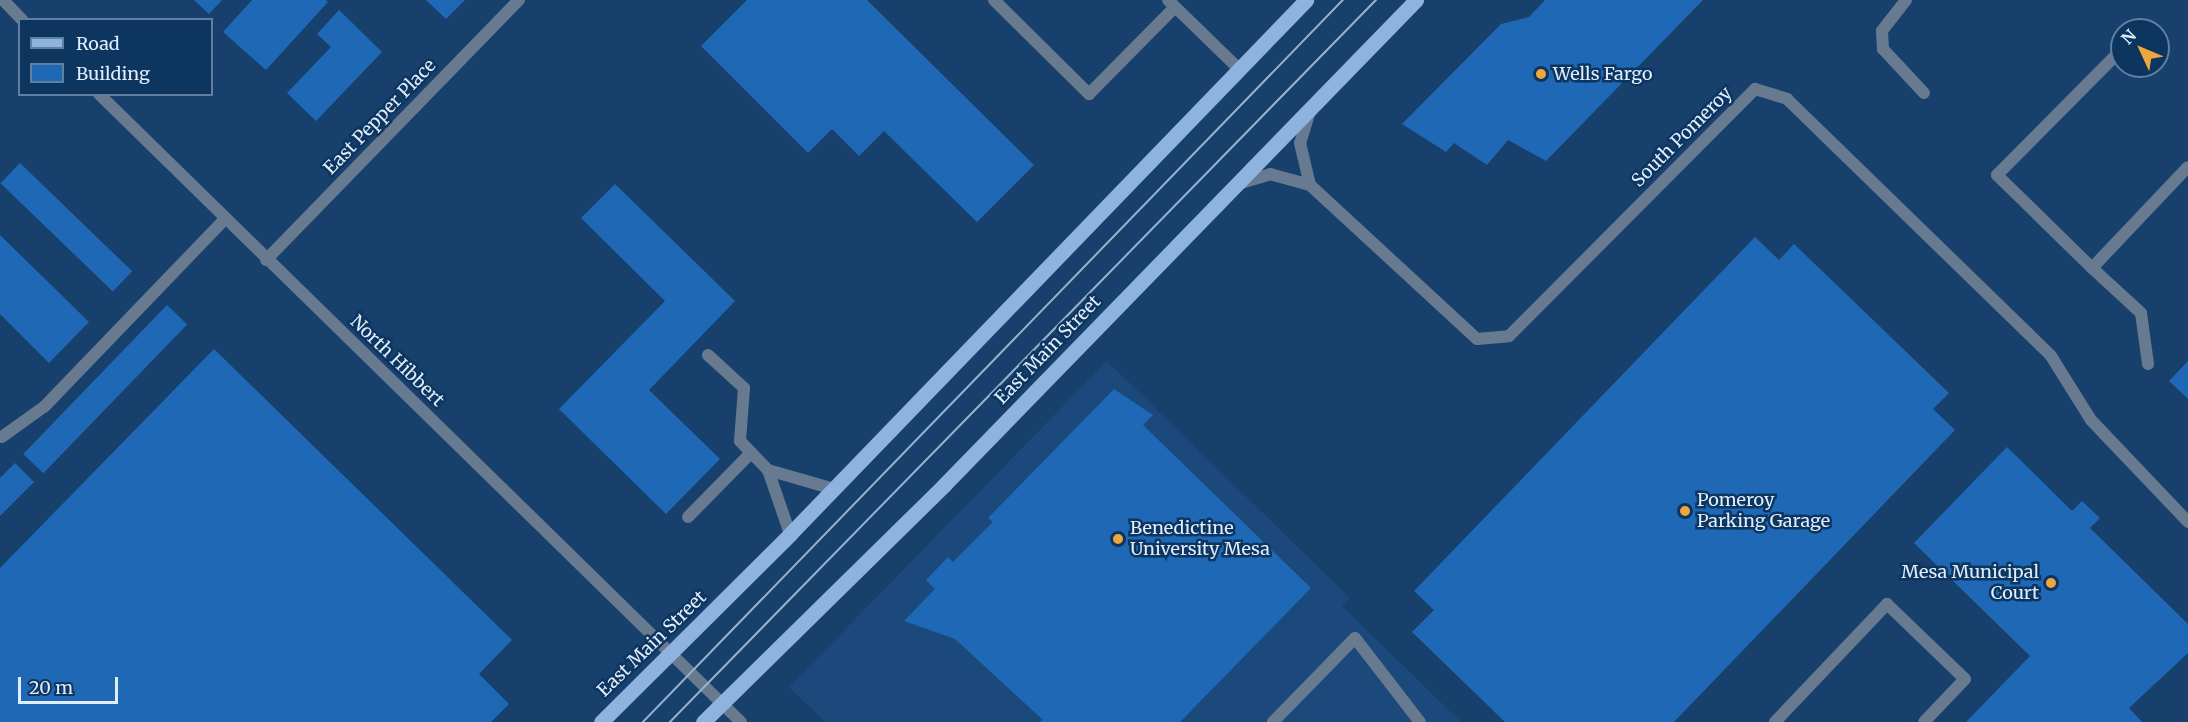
<!DOCTYPE html>
<style>
body{margin:0}
#map{position:relative;width:2188px;height:722px;overflow:hidden;background:#18406c;font-family:Merriweather,serif}
div>[style]{position:absolute}
[style*='--x']{left:calc(var(--x)*1px);top:calc(var(--y)*1px);width:calc(var(--w)*1px);rotate:calc(var(--a)*1deg)}
.built>*{inset:0;background:#1b497b}
.building>*{inset:0;background:#1f68b5;transform-origin:0 0}
.lane>*{height:12px;margin:-6px;padding:0 6px;transform-origin:6px;border-radius:6px;background:#687a90}
.street>*{height:12px;margin:-6px;padding:0 6px;transform-origin:6px;border-radius:6px;background:#687a90}
.primary>*{height:15px;margin:-7.5px;padding:0 7.5px;transform-origin:7.5px;border-radius:7.5px;background:#8fb3df}
.tram>*{height:1.5px;margin:-0.75px;padding:0 0.75px;transform-origin:0.75px;border-radius:0.75px;background:#9bb2cb}
.dots>*{width:16px;height:16px;translate:-50% -50%;box-sizing:border-box;border:3px solid #0c3560;border-radius:50%}
span{translate:-50% -50%;white-space:nowrap;text-align:center;line-height:1.15;-webkit-text-stroke:5px #0c3560;paint-order:stroke}
.poi-label{font-size:18px;color:#e0edfd}
.left{translate:0 -50%;text-align:left}
.right{translate:-100% -50%;text-align:right}
.street-label{font-size:18px;color:#e0edfd}
.legend{position:absolute;left:18px;top:18px;width:195px;height:78px;box-sizing:border-box;background:#0c3560;border:2px solid #617f9f;margin:0;padding:8px 10px;list-style:none;font-size:18px;color:#e0edfd}
.legend li{display:flex;align-items:center;gap:12px;height:30px}
.legend b{width:30px;border:2px solid #617f9f}
.north{position:absolute;left:2110px;top:18px;width:60px;height:60px;box-sizing:border-box;background:#0c3560;border:2px solid #617f9f;border-radius:50%;rotate:314deg;font-size:16px;font-weight:700;line-height:24px;text-align:center;color:#e0edfd}
.north::after{content:'';display:block;margin:auto;width:21px;height:27px;background:#eea73d;clip-path:polygon(50% 0,100% 100%,50% 72%,0 100%)}
.scale{position:absolute;left:18px;top:677px;width:100px;height:27px;box-sizing:border-box;border:3px solid #e0edfd;border-top:0;padding-left:8px;font-size:18px;line-height:21px;white-space:nowrap;color:#e0edfd;-webkit-text-stroke:4px #0c3560;paint-order:stroke}
</style>
<div id="map">
<div class="built">
<div style="clip-path:polygon(1107px 361px,1350px 598px,1342px 606px,1461px 722px,825px 722px,789px 687px)"></div>
</div>
<div class="building">
<div style="clip-path:polygon(194px 0,222px 0,209px 14px)"></div>
<div style="clip-path:polygon(252px 0,326px 0,328px 2px,266px 70px,223px 32px)"></div>
<div style="clip-path:polygon(426px 0,465px 0,446px 19px)"></div>
<div style="clip-path:polygon(747px 0,867px 0,1034px 165px,977px 222px,884px 131px,859px 156px,832px 129px,808px 153px,701px 46px)"></div>
<div style="clip-path:polygon(1545px 0,1703px 0,1546px 161px,1508px 140px,1487px 165px,1454px 143px,1446px 152px,1402px 124px,1501px 24px,1529px 17px)"></div>
<div style="clip-path:polygon(339px 10px,382px 52px,316px 121px,287px 93px,331px 47px,317px 34px)"></div>
<div style="left:20px;top:163px;width:156px;height:28px;rotate:44deg"></div>
<div style="clip-path:polygon(615px 184px,735px 301px,649px 390px,720px 459px,666px 514px,559px 409px,665px 301px,581px 218px)"></div>
<div style="clip-path:polygon(0 235px,89px 322px,49px 363px,0 314px)"></div>
<div style="clip-path:polygon(1755px 237px,1779px 260px,1794px 244px,1949px 393px,1933px 409px,1955px 430px,1674px 722px,1505px 722px,1412px 632px,1434px 610px,1414px 591px)"></div>
<div style="left:167px;top:305px;width:28px;height:207px;rotate:44deg"></div>
<div style="clip-path:polygon(214px 349px,512px 640px,479px 674px,509px 704px,491px 722px,0 722px,0 568px)"></div>
<div style="clip-path:polygon(2188px 361px,2188px 399px,2169px 381px)"></div>
<div style="clip-path:polygon(1114px 389px,1153px 415px,1143px 425px,1311px 588px,1180px 722px,1039px 722px,1043px 720px,955px 639px,904px 621px,935px 589px,926px 580px,948px 557px,953px 562px,993px 522px,988px 518px)"></div>
<div style="clip-path:polygon(2007px 447px,2072px 511px,2082px 501px,2100px 518px,2090px 528px,2188px 624px,2188px 653px,2129px 708px,2142px 722px,1966px 722px,2030px 656px,1914px 543px)"></div>
<div style="clip-path:polygon(15px 463px,34px 482px,0 516px,0 478px)"></div>
</div>
<div class="lane">
<div style="--x:994;--y:0;--w:134;--a:44.7"></div>
<div style="--x:1089;--y:94;--w:122;--a:-45.3"></div>
<div style="--x:1168;--y:0;--w:99;--a:44.2"></div>
<div style="--x:1906;--y:0;--w:39;--a:128"></div>
<div style="--x:1882;--y:31;--w:18;--a:87"></div>
<div style="--x:1883;--y:49;--w:60;--a:47"></div>
<div style="--x:2092;--y:268;--w:133;--a:-135.6"></div>
<div style="--x:1997;--y:175;--w:175;--a:-45.2"></div>
<div style="--x:708;--y:355;--w:49;--a:42.5"></div>
<div style="--x:744;--y:388;--w:53;--a:94.3"></div>
<div style="--x:740;--y:441;--w:40;--a:46"></div>
<div style="--x:768;--y:470;--w:68;--a:71"></div>
<div style="--x:2148;--y:364;--w:51;--a:-97.8"></div>
<div style="--x:2141;--y:313;--w:67;--a:-137.4"></div>
<div style="--x:2092;--y:268;--w:139;--a:-46.5"></div>
<div style="--x:2;--y:437;--w:53;--a:-35.8"></div>
<div style="--x:45;--y:406;--w:260;--a:-46.1"></div>
<div style="--x:768;--y:470;--w:69;--a:16.1"></div>
<div style="--x:688;--y:517;--w:90;--a:-45.5"></div>
<div style="--x:1273;--y:722;--w:117;--a:-45.7"></div>
<div style="--x:1355;--y:638;--w:106;--a:52.3"></div>
<div style="--x:1775;--y:722;--w:163;--a:-46.5"></div>
<div style="--x:1887;--y:604;--w:108;--a:43.9"></div>
<div style="--x:1965;--y:679;--w:59;--a:133.6"></div>
</div>
<div class="street">
<div style="--x:3;--y:0;--w:28;--a:46"></div>
<div style="--x:99;--y:94;--w:898;--a:44.37"></div>
<div style="--x:1309;--y:114;--w:30;--a:107"></div>
<div style="--x:1300;--y:143;--w:43;--a:76.6"></div>
<div style="--x:1238;--y:184;--w:34;--a:-17"></div>
<div style="--x:1270;--y:174;--w:41;--a:15.4"></div>
<div style="--x:1310;--y:185;--w:227;--a:42.7"></div>
<div style="--x:1477;--y:339;--w:32;--a:-5"></div>
<div style="--x:1509;--y:336;--w:349;--a:-45.1"></div>
<div style="--x:1755;--y:89;--w:34;--a:17"></div>
<div style="--x:1787;--y:99;--w:368;--a:44.2"></div>
<div style="--x:2051;--y:356;--w:75;--a:58"></div>
<div style="--x:2091;--y:420;--w:141;--a:46.4"></div>
<div style="--x:266;--y:260;--w:363;--a:-45.8"></div>
</div>
<div class="primary">
<div style="--x:601;--y:722;--w:267;--a:-44.8"></div>
<div style="--x:790;--y:534;--w:743;--a:-45.98"></div>
<div style="--x:703;--y:722;--w:338;--a:-44.5"></div>
<div style="--x:944;--y:485;--w:677;--a:-45.78"></div>
</div>
<div class="tram">
<div style="--x:643;--y:722;--w:1006;--a:-45.89"></div>
<div style="--x:670;--y:722;--w:1010;--a:-45.64"></div>
</div>
<div class="dots">
<div style="left:1541px;top:74px;background:#eea73d"></div>
<div style="left:1685px;top:511px;background:#eea73d"></div>
<div style="left:1118px;top:539px;background:#eea73d"></div>
<div style="left:2051px;top:583px;background:#eea73d"></div>
</div>
<div class="poi-label">
<span class="left" style="left:1553px;top:74px">Wells Fargo</span>
<span class="left" style="left:1697px;top:511px">Pomeroy<br>Parking Garage</span>
<span class="left" style="left:1130px;top:539px">Benedictine<br>University Mesa</span>
<span class="right" style="left:2039px;top:583px">Mesa Municipal<br>Court</span>
</div>
<div class="street-label">
<span style="left:380px;top:117px;rotate:-46deg">East Pepper Place</span>
<span style="left:1682px;top:137px;rotate:-45deg">South Pomeroy</span>
<span style="left:1048px;top:350px;rotate:-46deg">East Main Street</span>
<span style="left:397px;top:361px;rotate:44deg">North Hibbert</span>
<span style="left:652px;top:644px;rotate:-44deg">East Main Street</span>
</div>
<ul class="legend">
<li><b style="height:8px;background:#8fb3df"></b>Road</li>
<li><b style="height:16px;background:#1f68b5"></b>Building</li>
</ul>
<div class="north">N</div>
<div class="scale">20 m</div>
</div>
